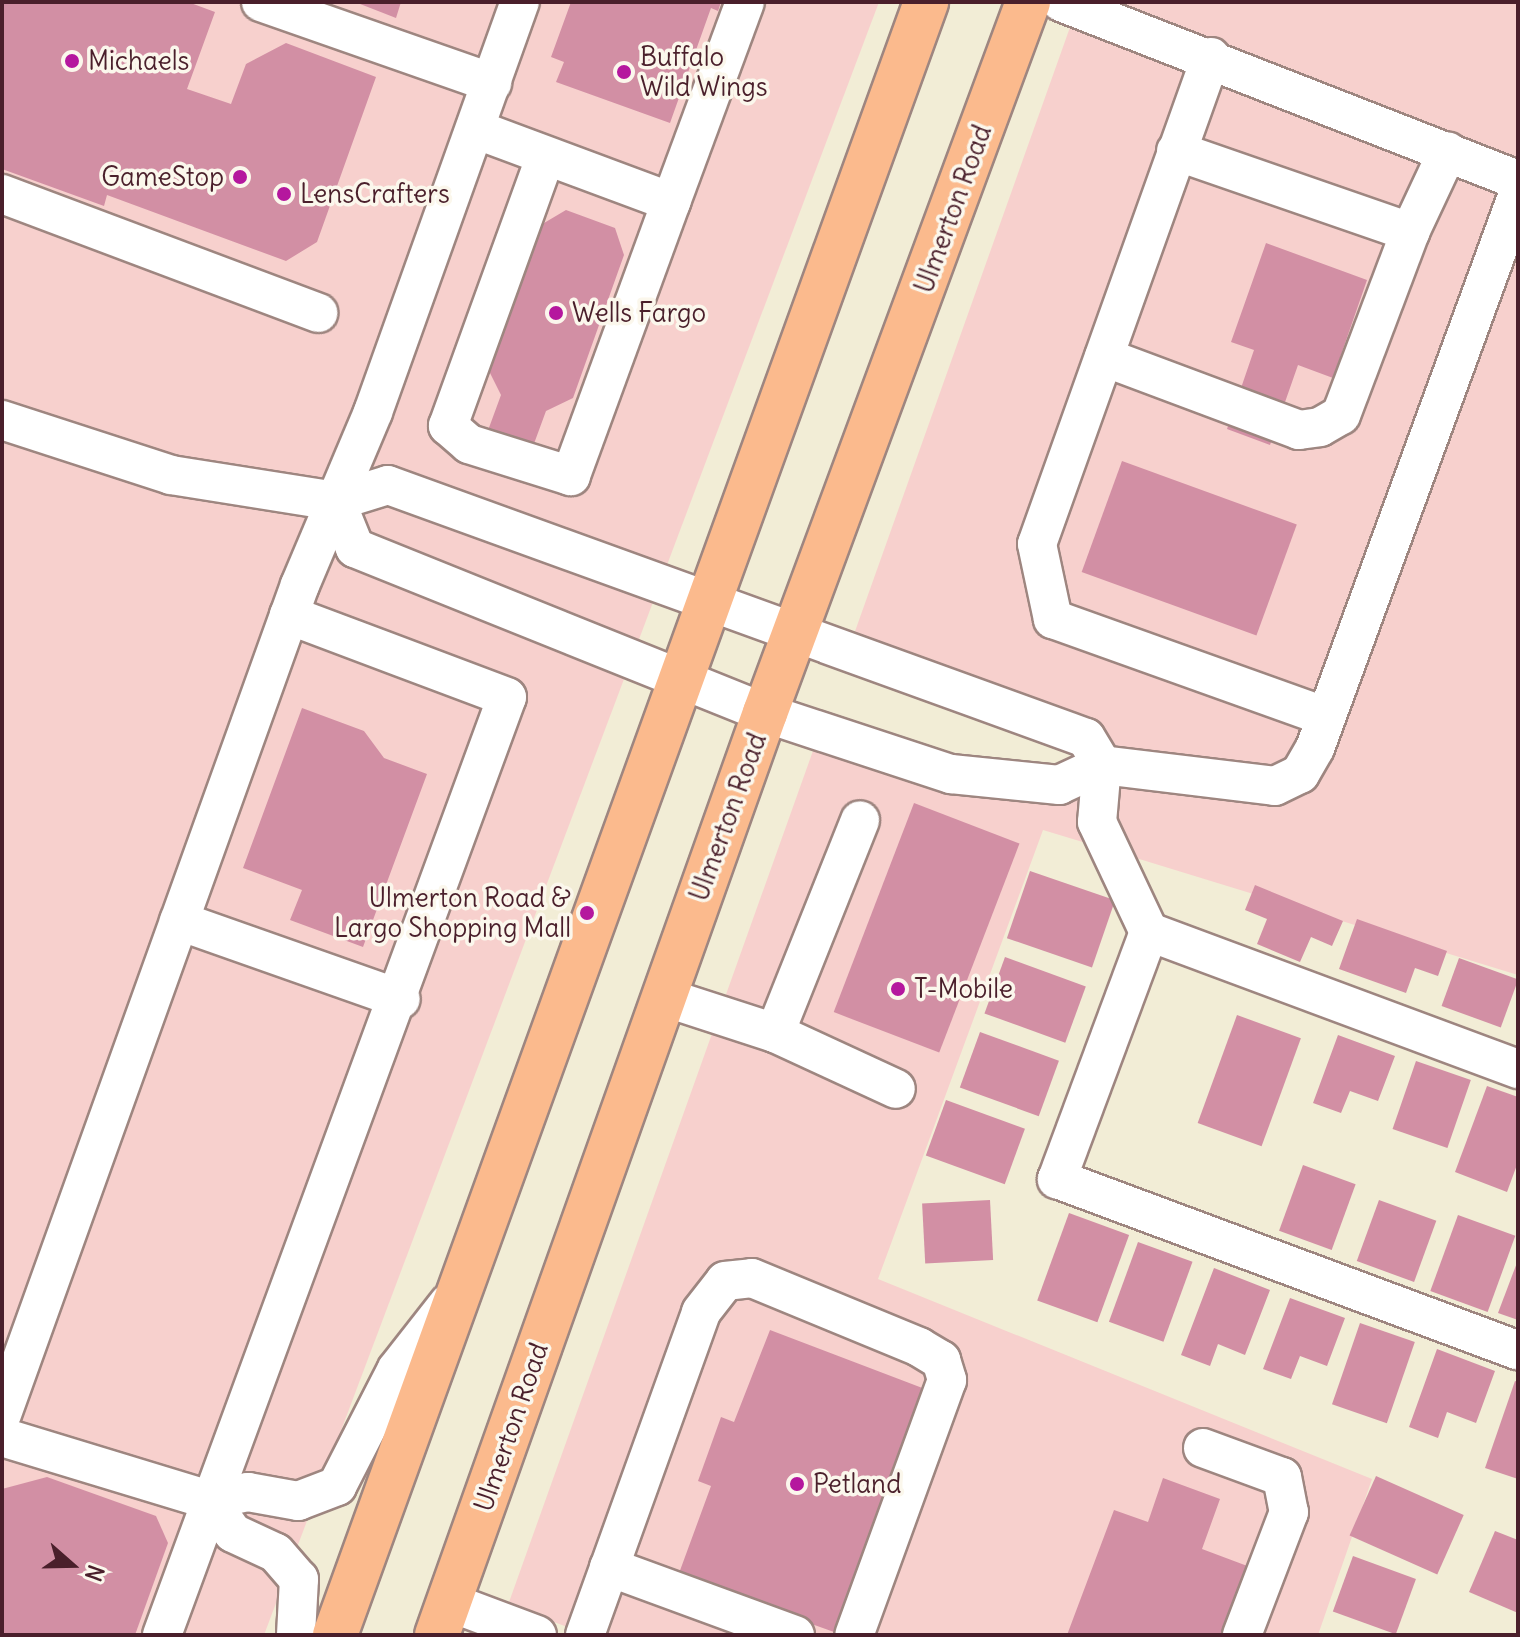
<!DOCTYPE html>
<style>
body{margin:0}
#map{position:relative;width:1520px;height:1637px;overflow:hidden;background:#f2edd6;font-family:Delius,sans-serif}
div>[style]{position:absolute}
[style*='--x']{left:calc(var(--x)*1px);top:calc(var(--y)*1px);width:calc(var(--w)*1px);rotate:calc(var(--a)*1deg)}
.built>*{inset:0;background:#f7d0cd}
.building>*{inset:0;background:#d28fa4;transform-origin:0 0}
.roads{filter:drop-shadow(2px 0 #9e8680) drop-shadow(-2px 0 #9e8680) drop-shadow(0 2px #9e8680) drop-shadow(0 -2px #9e8680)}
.minor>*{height:38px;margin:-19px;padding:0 19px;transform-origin:19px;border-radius:19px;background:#fff}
.major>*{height:44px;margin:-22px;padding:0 22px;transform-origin:22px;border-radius:22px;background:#fbba8d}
.dots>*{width:22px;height:22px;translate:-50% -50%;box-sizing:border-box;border:4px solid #fbf7ec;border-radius:50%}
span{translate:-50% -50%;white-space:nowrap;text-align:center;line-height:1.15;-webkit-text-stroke:7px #fbf7ec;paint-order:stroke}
.poi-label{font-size:26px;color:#4a1f2b}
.left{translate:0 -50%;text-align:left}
.right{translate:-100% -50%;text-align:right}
.street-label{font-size:26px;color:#4a1f2b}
.frame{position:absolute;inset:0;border:4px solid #4a1f2b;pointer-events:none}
.north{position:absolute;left:32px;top:1525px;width:80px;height:80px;-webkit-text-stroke:6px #fbf7ec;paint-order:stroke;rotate:110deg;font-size:22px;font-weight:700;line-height:32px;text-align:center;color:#4a1f2b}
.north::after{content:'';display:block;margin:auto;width:28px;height:36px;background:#4a1f2b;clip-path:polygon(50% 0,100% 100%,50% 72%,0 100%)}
</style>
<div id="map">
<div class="built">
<div style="clip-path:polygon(2px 2px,879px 2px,264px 1635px,2px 1635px)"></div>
<div style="clip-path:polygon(1079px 2px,1518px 2px,1518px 975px,1136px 858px,1117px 820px,1122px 777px,1103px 730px,853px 637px)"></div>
<div style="clip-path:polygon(814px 748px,950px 792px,1058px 804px,1079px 798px,1086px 843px,1043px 830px,878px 1279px,1372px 1479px,1318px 1635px,589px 1635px,508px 1605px)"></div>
</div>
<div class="building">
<div style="clip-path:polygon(2px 2px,188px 2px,215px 12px,187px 89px,231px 104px,246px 64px,286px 43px,376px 77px,317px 242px,286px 261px,107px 195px,104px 206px,2px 169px)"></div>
<div style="clip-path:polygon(355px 2px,401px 2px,396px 18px)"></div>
<div style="clip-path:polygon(571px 2px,721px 2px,718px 11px,711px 8px,670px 123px,556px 82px,564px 62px,551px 57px)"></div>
<div style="clip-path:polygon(566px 210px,615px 228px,624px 255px,573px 398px,546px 411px,528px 460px,483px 444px,501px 395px,489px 371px,539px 226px)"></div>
<div style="clip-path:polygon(1266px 243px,1367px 280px,1333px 378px,1298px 365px,1270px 445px,1227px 429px,1254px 350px,1231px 342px)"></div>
<div style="left:1122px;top:461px;width:186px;height:118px;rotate:20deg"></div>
<div style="clip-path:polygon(302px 708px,364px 731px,384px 758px,427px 774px,363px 947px,290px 920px,302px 890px,243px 868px)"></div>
<div style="left:914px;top:803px;width:113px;height:224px;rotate:21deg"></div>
<div style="left:1030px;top:871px;width:90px;height:71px;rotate:19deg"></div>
<div style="clip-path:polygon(1255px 885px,1343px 921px,1332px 946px,1311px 937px,1300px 962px,1257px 944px,1267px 919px,1245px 910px)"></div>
<div style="clip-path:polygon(1357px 919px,1447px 951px,1438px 976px,1415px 968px,1406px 993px,1339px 969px)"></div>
<div style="left:1005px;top:957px;width:86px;height:60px;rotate:20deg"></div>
<div style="left:1459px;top:958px;width:63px;height:51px;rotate:20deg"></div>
<div style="left:1237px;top:1015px;width:68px;height:115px;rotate:20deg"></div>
<div style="left:980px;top:1032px;width:84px;height:59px;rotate:20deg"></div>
<div style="clip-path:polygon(1338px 1035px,1395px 1056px,1378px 1101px,1350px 1091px,1341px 1113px,1313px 1103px)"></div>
<div style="left:1416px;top:1061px;width:58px;height:72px;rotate:19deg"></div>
<div style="clip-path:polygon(1487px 1086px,1518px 1097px,1518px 1162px,1507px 1192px,1455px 1172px)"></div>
<div style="left:946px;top:1100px;width:84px;height:59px;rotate:20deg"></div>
<div style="left:1303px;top:1165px;width:56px;height:70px;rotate:20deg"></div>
<div style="left:990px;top:1200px;width:60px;height:68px;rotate:87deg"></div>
<div style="left:1379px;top:1200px;width:61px;height:65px;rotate:20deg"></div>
<div style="left:1069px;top:1213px;width:64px;height:93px;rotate:20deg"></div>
<div style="left:1458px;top:1215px;width:61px;height:81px;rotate:20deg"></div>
<div style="left:1138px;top:1242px;width:58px;height:85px;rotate:20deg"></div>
<div style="clip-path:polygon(1518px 1260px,1518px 1320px,1498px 1313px)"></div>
<div style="clip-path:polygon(1214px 1268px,1270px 1290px,1245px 1355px,1218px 1344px,1210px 1366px,1181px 1355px)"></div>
<div style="clip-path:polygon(1290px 1298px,1345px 1318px,1327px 1366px,1300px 1356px,1291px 1379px,1263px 1369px)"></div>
<div style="left:1360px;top:1323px;width:58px;height:86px;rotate:19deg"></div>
<div style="clip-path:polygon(770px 1330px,925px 1389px,834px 1632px,678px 1576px,711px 1486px,698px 1481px,721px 1417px,734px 1422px)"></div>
<div style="clip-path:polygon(1437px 1349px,1495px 1371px,1476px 1423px,1447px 1412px,1438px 1438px,1409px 1427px)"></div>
<div style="clip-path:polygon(1515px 1381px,1518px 1382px,1518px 1479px,1485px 1468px)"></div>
<div style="left:1376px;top:1476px;width:96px;height:65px;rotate:24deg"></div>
<div style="clip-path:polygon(47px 1477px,156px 1516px,168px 1543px,135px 1635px,2px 1635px,2px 1489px)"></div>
<div style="clip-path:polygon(1163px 1478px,1220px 1499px,1202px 1549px,1250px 1567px,1225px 1635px,1067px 1635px,1114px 1510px,1148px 1522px)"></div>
<div style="clip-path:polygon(1495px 1531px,1518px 1540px,1518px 1613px,1469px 1592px)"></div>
<div style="left:1353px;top:1556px;width:67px;height:59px;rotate:20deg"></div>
</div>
<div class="roads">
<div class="minor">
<div style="--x:261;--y:2;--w:245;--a:19.3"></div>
<div style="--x:1061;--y:2;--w:490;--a:21.3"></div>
<div style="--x:1211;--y:57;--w:517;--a:109.66"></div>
<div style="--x:1037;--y:544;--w:77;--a:78"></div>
<div style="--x:1053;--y:619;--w:290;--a:19.7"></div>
<div style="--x:475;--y:129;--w:209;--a:20.4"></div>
<div style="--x:671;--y:202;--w:292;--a:110.1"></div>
<div style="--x:571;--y:476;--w:107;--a:-162.6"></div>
<div style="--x:469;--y:444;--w:28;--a:-139"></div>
<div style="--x:448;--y:426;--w:287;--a:-70.1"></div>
<div style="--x:1176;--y:151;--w:248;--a:19.1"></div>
<div style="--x:1410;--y:232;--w:89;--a:-64.9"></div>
<div style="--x:2;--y:194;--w:338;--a:20.6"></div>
<div style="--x:671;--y:202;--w:213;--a:-69.7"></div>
<div style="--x:1104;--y:357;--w:208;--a:20.5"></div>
<div style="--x:1299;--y:430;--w:21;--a:-8"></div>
<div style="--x:1320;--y:427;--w:24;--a:-30"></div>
<div style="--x:1341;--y:415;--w:196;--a:-69.3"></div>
<div style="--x:2;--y:420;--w:178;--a:18"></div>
<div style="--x:171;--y:475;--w:167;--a:9"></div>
<div style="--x:336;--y:501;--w:54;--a:-17.1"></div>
<div style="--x:388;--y:485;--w:742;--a:19.92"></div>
<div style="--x:1086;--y:738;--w:31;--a:59"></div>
<div style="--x:1102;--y:765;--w:57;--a:95"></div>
<div style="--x:1097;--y:822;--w:122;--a:64.7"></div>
<div style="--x:336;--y:501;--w:51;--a:68"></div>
<div style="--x:355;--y:548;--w:442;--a:21.9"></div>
<div style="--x:765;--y:713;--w:196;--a:18.2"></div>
<div style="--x:951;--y:774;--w:109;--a:5.8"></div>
<div style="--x:1059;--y:785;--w:47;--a:-24.9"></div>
<div style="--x:1102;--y:765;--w:174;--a:6.9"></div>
<div style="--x:1275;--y:786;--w:28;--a:-26"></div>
<div style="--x:1300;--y:774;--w:30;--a:-60"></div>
<div style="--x:1315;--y:748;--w:590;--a:-69.88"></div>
<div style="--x:179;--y:921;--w:235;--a:19.4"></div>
<div style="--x:664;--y:997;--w:117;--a:18"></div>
<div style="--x:775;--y:1033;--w:133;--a:24.8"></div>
<div style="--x:775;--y:1033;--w:229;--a:-68.2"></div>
<div style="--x:1518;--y:1069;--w:394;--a:-159.6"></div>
<div style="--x:1149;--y:932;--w:264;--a:110.4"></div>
<div style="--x:1057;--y:1179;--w:492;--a:20.4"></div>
<div style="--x:2;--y:1414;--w:881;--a:-70.23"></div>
<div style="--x:300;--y:585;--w:188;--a:-67.1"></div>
<div style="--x:373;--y:412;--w:436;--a:-70.3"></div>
<div style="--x:2;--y:1437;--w:217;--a:16.9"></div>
<div style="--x:210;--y:1500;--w:39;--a:-12"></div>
<div style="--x:248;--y:1492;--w:51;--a:10.2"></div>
<div style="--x:298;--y:1501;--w:42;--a:-21"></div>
<div style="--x:337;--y:1486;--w:131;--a:-62.9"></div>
<div style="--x:397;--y:1369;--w:83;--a:-51.9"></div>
<div style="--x:1203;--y:1448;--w:84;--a:20.2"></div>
<div style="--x:1282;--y:1477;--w:36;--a:79"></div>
<div style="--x:1289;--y:1512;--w:132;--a:110.9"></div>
<div style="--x:210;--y:1500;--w:40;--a:55.1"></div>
<div style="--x:233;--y:1533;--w:47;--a:24.9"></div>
<div style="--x:276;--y:1553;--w:35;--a:49"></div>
<div style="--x:299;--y:1579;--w:56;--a:93.1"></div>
<div style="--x:609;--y:1567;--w:198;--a:20.1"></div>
<div style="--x:449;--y:1602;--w:94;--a:20.6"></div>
<div style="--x:162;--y:1635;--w:999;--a:-69.81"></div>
<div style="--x:507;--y:697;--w:233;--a:-159.4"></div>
<div style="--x:585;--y:1635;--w:343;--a:-70.2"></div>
<div style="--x:701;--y:1312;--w:39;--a:-52"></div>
<div style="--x:725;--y:1281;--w:27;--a:-6"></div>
<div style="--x:752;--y:1278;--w:181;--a:22.4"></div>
<div style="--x:919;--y:1347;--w:26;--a:31"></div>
<div style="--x:941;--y:1360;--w:21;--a:73"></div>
<div style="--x:947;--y:1380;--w:271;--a:110"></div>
</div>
<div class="major">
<div style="--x:335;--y:1635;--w:1737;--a:-70.1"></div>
<div style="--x:437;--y:1635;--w:979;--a:-70.42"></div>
<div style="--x:765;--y:713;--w:758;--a:-69.7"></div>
</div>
</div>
<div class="dots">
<div style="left:72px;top:61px;background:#b5179e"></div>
<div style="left:624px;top:72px;background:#b5179e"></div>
<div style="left:240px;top:177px;background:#b5179e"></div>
<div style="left:284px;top:194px;background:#b5179e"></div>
<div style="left:556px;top:313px;background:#b5179e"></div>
<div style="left:587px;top:913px;background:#b5179e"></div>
<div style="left:898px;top:989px;background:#b5179e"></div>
<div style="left:797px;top:1484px;background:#b5179e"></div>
</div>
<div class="poi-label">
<span class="left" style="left:640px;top:72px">Buffalo<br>Wild Wings</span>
<span class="left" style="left:88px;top:61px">Michaels</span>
<span class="right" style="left:224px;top:177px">GameStop</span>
<span class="left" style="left:300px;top:194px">LensCrafters</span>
<span class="left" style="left:572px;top:313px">Wells Fargo</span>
<span class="right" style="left:571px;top:913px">Ulmerton Road &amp;<br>Largo Shopping Mall</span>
<span class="left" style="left:914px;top:989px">T-Mobile</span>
<span class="left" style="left:813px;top:1484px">Petland</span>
</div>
<div class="street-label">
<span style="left:953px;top:209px;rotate:-70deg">Ulmerton Road</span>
<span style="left:728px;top:817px;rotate:-70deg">Ulmerton Road</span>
<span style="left:511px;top:1427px;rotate:-71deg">Ulmerton Road</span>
</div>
<div class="frame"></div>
<div class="north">N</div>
</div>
